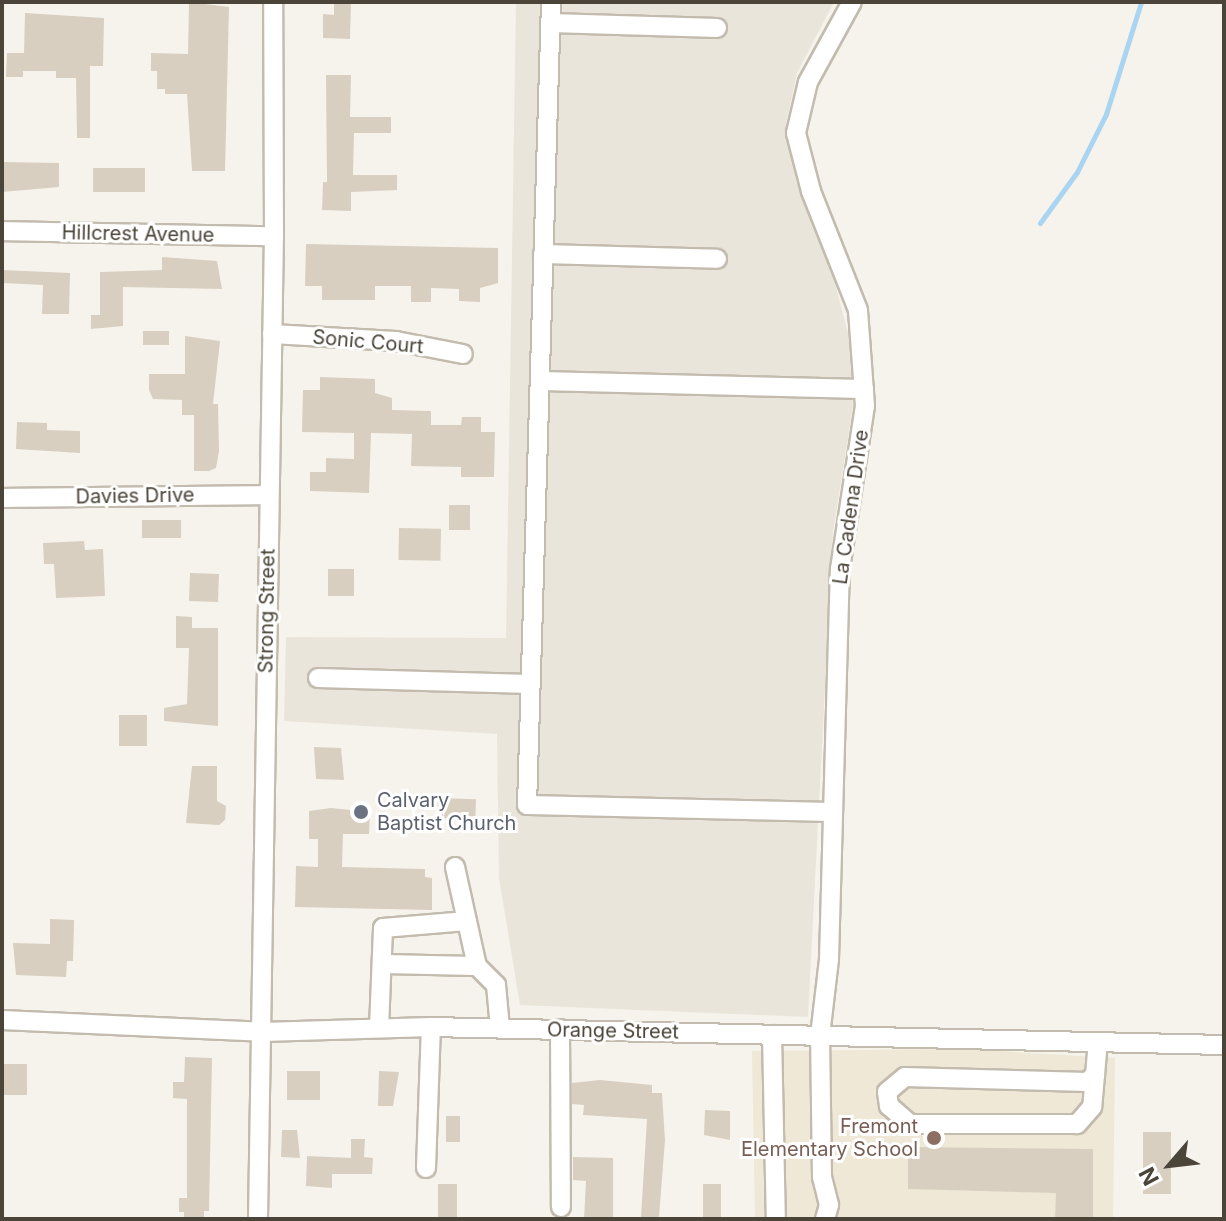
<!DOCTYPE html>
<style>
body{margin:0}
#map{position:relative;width:1226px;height:1221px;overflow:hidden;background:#f6f3ec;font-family:Inter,sans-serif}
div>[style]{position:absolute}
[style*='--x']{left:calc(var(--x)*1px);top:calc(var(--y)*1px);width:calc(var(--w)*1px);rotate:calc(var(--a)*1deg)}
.residential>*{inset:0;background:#eae5da}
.education>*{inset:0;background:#efe8d6}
.stream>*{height:5px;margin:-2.5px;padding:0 2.5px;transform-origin:2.5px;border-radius:2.5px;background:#a9d4f2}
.building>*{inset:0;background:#d8cfc1;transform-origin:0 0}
.roads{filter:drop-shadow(2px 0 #c2bbae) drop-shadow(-2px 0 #c2bbae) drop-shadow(0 2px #c2bbae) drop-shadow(0 -2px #c2bbae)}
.minor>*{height:18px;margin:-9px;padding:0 9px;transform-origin:9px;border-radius:9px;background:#fff}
.dots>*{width:22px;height:22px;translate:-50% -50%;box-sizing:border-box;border:4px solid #fff;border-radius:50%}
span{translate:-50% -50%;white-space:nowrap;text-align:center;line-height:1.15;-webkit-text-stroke:6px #fff;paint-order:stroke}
.street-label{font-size:20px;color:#4b4439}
.worship-label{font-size:20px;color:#5b616d}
.left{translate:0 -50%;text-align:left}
.education-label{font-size:20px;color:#785e54}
.right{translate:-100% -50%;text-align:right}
.frame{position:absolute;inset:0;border:4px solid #4b4439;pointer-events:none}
.north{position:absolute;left:1130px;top:1125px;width:80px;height:80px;-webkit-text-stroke:6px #fff;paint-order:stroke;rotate:242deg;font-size:22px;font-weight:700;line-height:32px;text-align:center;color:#4b4439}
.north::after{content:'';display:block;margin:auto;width:28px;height:36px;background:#4b4439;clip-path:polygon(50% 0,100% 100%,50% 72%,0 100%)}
</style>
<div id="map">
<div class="residential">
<div style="clip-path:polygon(516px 2px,834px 2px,797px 73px,786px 124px,796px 181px,831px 268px,849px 337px,853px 406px,833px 532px,808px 1017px,520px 1005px,499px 878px,497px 734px,284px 721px,286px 637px,506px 638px)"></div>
</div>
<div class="education">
<div style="clip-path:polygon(961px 1049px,1115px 1058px,1113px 1219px,755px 1219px,752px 1051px)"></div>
</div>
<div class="stream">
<div style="--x:1040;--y:223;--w:63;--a:-54"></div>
<div style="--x:1077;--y:172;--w:65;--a:-63.4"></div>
<div style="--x:1106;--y:114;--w:117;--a:-72.6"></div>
</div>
<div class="building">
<div style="clip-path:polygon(189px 2px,229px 7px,225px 171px,192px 171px,187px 94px,165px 94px,165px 89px,157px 89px,157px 71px,151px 71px,151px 53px,188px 54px)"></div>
<div style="clip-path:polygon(334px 2px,351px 2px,350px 39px,323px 38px,323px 14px,334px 15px)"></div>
<div style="clip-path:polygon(25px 13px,104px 18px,103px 66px,90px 66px,90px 138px,77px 138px,76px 78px,56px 78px,56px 71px,23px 71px,23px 77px,6px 77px,7px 53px,24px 53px)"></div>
<div style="clip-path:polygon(326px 75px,351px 75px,350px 117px,391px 117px,391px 133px,354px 133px,353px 175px,397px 175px,397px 190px,351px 192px,351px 211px,322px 210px,323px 182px,327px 182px)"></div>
<div style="clip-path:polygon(2px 162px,59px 163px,59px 187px,2px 192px)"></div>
<div style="left:93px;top:168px;width:52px;height:24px"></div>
<div style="clip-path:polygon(306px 244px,498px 248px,498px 283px,480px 288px,480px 302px,459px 301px,459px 289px,431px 288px,431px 302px,411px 302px,411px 286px,375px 286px,375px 300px,322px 300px,322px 286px,305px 286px)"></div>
<div style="clip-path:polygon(162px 257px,217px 261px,222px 289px,123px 287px,123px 326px,91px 329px,91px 315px,100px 315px,100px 272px,162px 270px)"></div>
<div style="clip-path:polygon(2px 270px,70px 273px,69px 314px,42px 314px,43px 285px,2px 283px)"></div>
<div style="left:143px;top:331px;width:26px;height:14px"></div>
<div style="clip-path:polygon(185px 336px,220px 341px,213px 404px,218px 404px,219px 451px,216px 468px,209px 471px,194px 471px,194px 415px,182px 415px,182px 400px,153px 399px,149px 390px,149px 374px,185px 374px)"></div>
<div style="clip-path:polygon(320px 377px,375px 379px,375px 393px,392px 398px,392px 410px,431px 411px,431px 425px,461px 425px,462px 417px,481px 417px,481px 432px,495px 432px,494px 477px,461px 477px,461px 467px,411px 466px,412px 434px,371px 433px,369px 493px,310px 491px,310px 472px,326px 472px,326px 458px,354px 459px,354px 433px,302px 432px,303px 390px,320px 390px)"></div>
<div style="clip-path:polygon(17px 422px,47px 423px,47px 430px,80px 431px,80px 453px,16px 449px)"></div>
<div style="left:449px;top:505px;width:21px;height:25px"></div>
<div style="left:142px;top:520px;width:39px;height:18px"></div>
<div style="left:399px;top:528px;width:42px;height:32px;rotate:1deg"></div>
<div style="clip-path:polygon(84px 541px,85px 550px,103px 549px,105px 596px,56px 598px,54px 564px,44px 564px,43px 543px)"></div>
<div style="left:328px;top:569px;width:26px;height:27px"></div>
<div style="left:190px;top:573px;width:29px;height:28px;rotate:2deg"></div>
<div style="clip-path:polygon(176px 616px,192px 617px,192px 628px,218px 628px,218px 726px,164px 721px,164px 708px,187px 704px,189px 648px,176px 648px)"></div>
<div style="left:119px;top:715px;width:28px;height:31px"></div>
<div style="clip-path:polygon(314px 747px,341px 748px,344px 780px,316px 779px)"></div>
<div style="clip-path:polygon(192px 766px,217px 766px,217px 801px,226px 806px,225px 820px,219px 825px,186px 823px)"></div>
<div style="left:438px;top:798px;width:38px;height:20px;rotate:2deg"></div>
<div style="clip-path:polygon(331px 808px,370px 812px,369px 834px,343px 834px,342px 867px,425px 869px,425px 877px,432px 878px,432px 910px,295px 907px,296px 866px,318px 867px,318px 839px,309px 839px,309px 811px)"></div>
<div style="clip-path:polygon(50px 919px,74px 920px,73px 961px,67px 961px,66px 977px,16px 975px,13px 943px,50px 944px)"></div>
<div style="clip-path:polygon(185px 1057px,212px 1058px,209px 1211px,204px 1211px,204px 1219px,184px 1219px,184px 1212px,179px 1212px,179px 1198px,187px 1198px,187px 1099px,173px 1098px,173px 1082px,184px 1082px)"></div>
<div style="left:2px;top:1064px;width:25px;height:31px"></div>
<div style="left:287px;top:1071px;width:33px;height:29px"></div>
<div style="clip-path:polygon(379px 1071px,399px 1072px,393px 1106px,378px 1106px)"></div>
<div style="clip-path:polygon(600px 1080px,652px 1085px,652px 1093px,662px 1093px,665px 1140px,659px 1217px,641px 1217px,647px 1119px,583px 1115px,584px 1105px,572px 1104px,572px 1083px)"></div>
<div style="clip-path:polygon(705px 1110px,730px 1111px,730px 1140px,704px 1135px)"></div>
<div style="left:446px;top:1116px;width:14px;height:26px"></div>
<div style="clip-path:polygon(282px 1130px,297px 1130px,300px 1158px,281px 1157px)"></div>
<div style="left:1171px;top:1132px;width:62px;height:28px;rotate:90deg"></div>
<div style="clip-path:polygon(351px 1139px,365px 1139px,364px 1157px,373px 1158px,372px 1174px,332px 1174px,332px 1188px,306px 1186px,307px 1156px,351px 1158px)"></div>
<div style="clip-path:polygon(908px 1147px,1093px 1149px,1093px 1219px,1055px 1219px,1056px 1193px,908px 1189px)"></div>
<div style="clip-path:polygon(573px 1157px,613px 1158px,613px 1219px,584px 1219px,586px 1181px,573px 1180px)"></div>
<div style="left:438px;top:1184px;width:19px;height:35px"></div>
<div style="left:703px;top:1184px;width:18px;height:35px"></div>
</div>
<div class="roads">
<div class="minor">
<div style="--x:551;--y:2;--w:803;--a:91.71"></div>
<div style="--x:527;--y:805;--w:306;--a:1.3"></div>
<div style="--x:551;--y:23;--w:166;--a:1.7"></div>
<div style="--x:2;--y:231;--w:272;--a:1.1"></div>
<div style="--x:543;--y:254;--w:174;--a:1.6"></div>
<div style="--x:272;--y:334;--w:124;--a:3.2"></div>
<div style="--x:396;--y:341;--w:68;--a:11"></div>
<div style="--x:540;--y:381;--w:324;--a:1.4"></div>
<div style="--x:2;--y:498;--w:266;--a:-0.6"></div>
<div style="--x:318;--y:678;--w:212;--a:1.6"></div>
<div style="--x:455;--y:867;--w:101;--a:77.5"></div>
<div style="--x:477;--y:966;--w:27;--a:45"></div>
<div style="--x:496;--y:985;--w:43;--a:84.7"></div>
<div style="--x:382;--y:964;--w:95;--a:1.2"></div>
<div style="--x:2;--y:1020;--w:260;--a:2.6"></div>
<div style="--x:262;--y:1032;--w:169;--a:-1.7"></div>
<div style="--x:431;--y:1027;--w:793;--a:1.3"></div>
<div style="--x:379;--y:1028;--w:100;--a:-87.7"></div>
<div style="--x:383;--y:928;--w:84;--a:-4.8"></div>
<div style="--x:560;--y:1029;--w:178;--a:89.7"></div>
<div style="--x:772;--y:1035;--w:184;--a:88.8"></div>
<div style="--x:1095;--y:1075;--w:32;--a:95"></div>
<div style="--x:1092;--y:1107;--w:23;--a:131"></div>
<div style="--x:1077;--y:1124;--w:167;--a:180"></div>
<div style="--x:910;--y:1124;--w:28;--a:-139"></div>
<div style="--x:889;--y:1106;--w:14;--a:-98"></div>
<div style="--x:887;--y:1092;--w:23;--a:-40"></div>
<div style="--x:905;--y:1077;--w:182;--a:1.6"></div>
<div style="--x:1087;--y:1082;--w:11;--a:-41"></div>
<div style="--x:1095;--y:1075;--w:33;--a:-85"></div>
<div style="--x:426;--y:1168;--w:141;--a:-88"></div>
<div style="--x:258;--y:1219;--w:983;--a:-89.07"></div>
<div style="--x:274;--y:236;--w:234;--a:-90.2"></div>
<div style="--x:825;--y:1219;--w:15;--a:-74"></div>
<div style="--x:829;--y:1205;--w:29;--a:-104"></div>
<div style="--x:822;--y:1177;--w:141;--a:-90.8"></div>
<div style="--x:820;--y:1036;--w:78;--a:-83.3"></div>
<div style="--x:829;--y:959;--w:390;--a:-88.4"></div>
<div style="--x:840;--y:569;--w:165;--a:-81.3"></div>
<div style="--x:865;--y:406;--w:96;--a:-94.2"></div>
<div style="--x:858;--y:310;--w:128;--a:-111.6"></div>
<div style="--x:811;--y:191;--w:60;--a:-104.5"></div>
<div style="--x:796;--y:133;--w:52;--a:-76.8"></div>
<div style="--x:808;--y:82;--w:91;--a:-61.2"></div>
</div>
</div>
<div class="dots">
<div style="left:361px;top:812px;background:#6b7280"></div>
<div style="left:934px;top:1138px;background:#8d6e63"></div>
</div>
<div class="street-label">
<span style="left:138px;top:234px;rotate:1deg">Hillcrest Avenue</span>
<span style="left:368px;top:342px;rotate:5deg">Sonic Court</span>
<span style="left:135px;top:496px;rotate:-1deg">Davies Drive</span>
<span style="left:851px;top:507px;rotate:-82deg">La Cadena Drive</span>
<span style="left:267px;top:611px;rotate:-89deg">Strong Street</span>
<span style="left:613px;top:1031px;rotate:1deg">Orange Street</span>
</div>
<div class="worship-label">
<span class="left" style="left:377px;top:812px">Calvary<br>Baptist Church</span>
</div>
<div class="education-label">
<span class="right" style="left:918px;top:1138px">Fremont<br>Elementary School</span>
</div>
<div class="frame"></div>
<div class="north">N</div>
</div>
